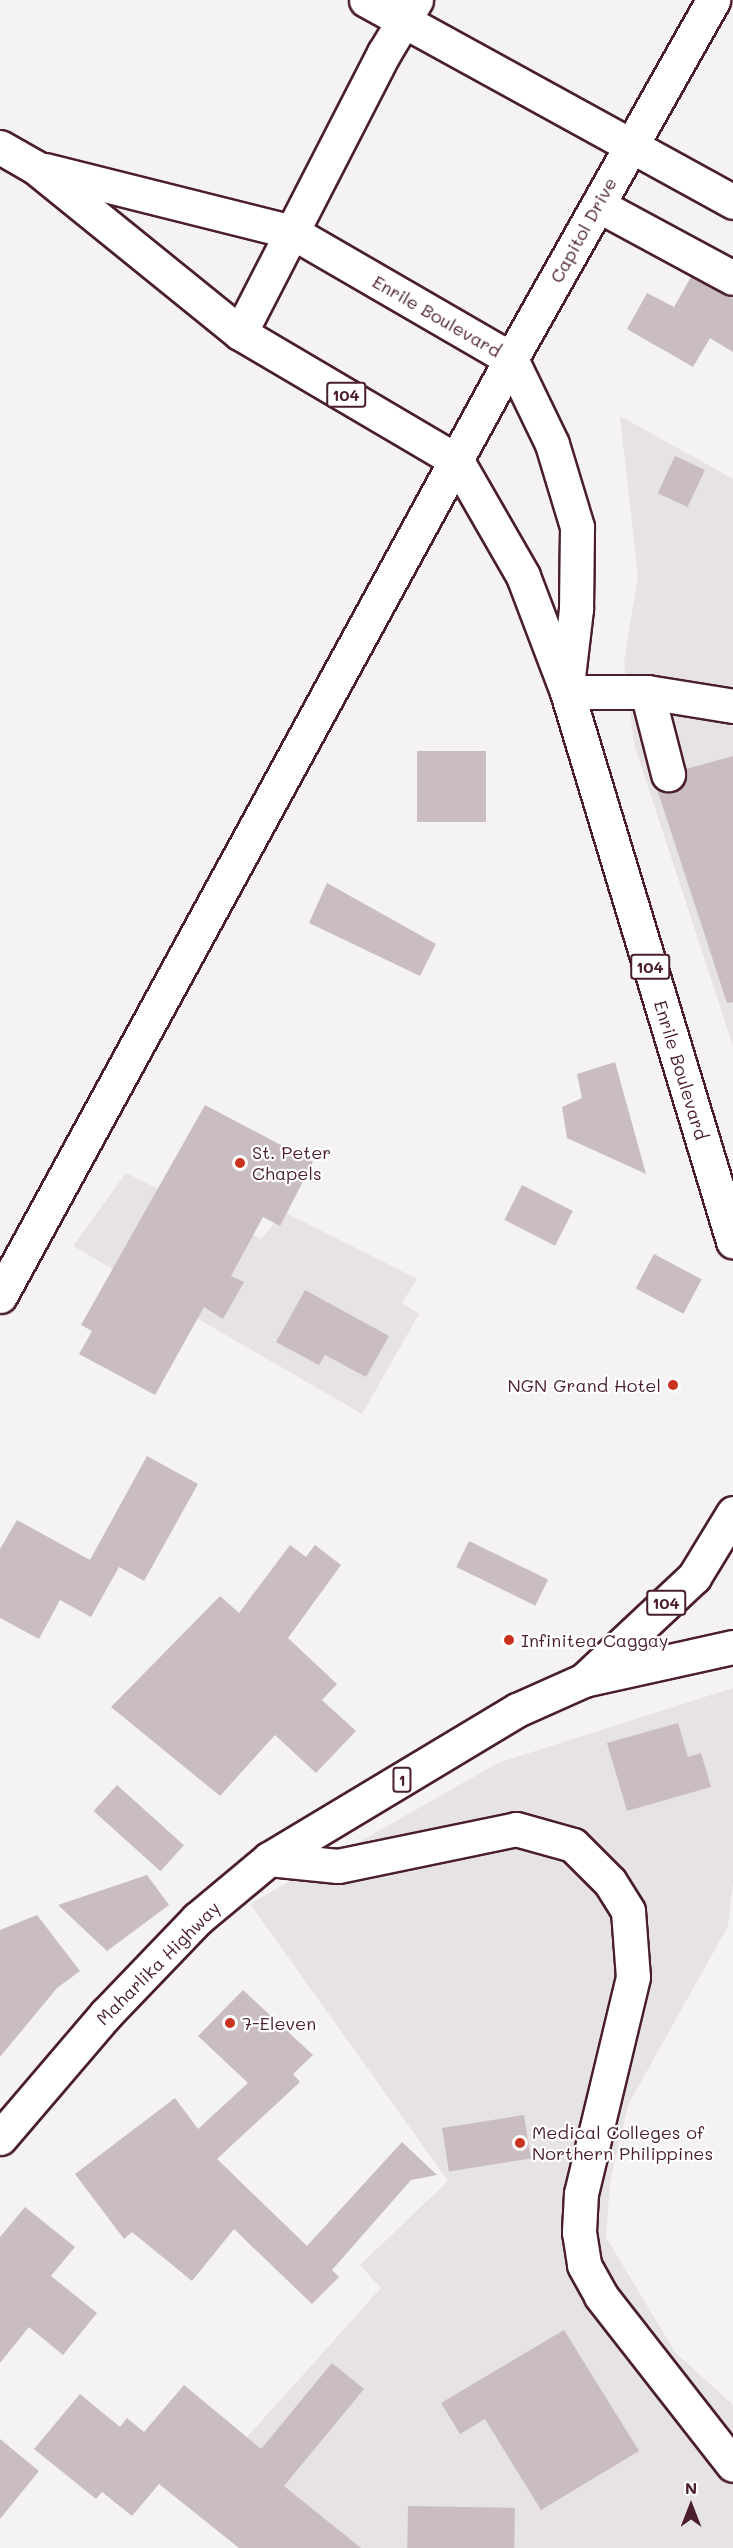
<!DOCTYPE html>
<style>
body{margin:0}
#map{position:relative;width:733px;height:2548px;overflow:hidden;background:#f4f2f2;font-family:Mali,sans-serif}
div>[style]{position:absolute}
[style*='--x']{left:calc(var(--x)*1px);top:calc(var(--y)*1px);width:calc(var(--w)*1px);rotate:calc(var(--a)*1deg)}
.built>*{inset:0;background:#e7e2e3}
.building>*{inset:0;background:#cabdc1;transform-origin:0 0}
.roads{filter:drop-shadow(2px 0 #4a1f2b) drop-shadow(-2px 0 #4a1f2b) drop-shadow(0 2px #4a1f2b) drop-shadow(0 -2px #4a1f2b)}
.minor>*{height:33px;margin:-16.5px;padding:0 16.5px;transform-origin:16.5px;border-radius:16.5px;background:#fff}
.major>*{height:33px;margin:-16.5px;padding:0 16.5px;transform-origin:16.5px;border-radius:16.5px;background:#fff}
.highway>*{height:33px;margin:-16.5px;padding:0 16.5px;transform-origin:16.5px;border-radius:16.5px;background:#fff}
.dots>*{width:16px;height:16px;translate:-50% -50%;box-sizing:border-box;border:3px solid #fff;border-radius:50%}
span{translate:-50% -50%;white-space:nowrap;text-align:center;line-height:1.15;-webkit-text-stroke:4.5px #fff;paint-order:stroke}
.shield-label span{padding:2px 4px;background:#fff;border:2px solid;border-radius:4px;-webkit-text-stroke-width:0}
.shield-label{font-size:16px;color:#4a1f2b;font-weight:700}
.street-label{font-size:18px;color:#4a1f2b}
.poi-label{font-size:18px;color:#4a1f2b}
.left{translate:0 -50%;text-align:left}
.right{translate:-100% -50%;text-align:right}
.north{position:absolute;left:661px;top:2476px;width:60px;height:60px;-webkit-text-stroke:4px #fff;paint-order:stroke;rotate:0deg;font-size:16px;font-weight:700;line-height:24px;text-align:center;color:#4a1f2b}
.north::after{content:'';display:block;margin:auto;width:21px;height:27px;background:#4a1f2b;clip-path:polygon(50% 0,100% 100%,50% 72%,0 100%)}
</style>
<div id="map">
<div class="built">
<div style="clip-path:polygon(620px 416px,733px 479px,733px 1046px,634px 744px,624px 662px,638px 576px)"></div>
<div style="clip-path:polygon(126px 1173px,261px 1239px,284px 1212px,417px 1279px,402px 1303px,419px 1314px,362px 1414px,73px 1246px)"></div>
<div style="clip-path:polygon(733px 1688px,733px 1884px,728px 1926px,628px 2105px,610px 2182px,606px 2237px,675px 2352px,733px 2405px,733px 2548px,292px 2548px,212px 2476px,381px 2288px,360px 2265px,448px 2181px,250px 1904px,498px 1763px)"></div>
</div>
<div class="building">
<div style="clip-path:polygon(691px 277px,733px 299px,733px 352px,710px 338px,693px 367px,627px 329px,647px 293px,674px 307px)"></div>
<div style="left:675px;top:456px;width:33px;height:41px;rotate:25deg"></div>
<div style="left:417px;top:751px;width:69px;height:71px"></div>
<div style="clip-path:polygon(733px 756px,733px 1002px,727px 1003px,657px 789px,673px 792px,686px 780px,686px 769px)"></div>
<div style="clip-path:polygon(327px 883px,436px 944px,420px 976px,309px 923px)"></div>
<div style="clip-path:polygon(615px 1062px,646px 1174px,567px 1138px,562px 1107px,582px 1098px,577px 1074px)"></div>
<div style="clip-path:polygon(205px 1105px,313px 1162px,280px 1226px,263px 1217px,231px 1276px,244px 1282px,223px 1319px,204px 1307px,155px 1395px,79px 1354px,92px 1331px,81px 1325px)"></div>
<div style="left:522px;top:1185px;width:57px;height:39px;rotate:27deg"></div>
<div style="left:654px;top:1254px;width:54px;height:39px;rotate:28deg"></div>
<div style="clip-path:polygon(305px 1290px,389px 1336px,366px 1377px,325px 1355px,319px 1365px,276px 1342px)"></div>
<div style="clip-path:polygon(147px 1456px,198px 1484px,144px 1581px,119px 1567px,91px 1617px,60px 1600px,39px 1639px,0 1618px,0 1549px,17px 1520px,90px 1560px)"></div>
<div style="left:469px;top:1541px;width:88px;height:29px;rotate:26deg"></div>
<div style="clip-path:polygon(290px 1545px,306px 1557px,315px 1545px,341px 1565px,288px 1638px,337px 1684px,322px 1700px,356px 1731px,316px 1773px,275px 1735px,220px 1796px,111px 1707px,220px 1596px,239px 1613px)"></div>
<div style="clip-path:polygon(678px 1723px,688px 1757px,701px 1753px,711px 1787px,627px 1811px,607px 1743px)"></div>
<div style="left:117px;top:1785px;width:90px;height:35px;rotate:42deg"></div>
<div style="clip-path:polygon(147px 1875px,169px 1905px,107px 1951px,58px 1905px)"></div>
<div style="clip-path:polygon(37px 1915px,80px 1971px,57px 1988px,0 2057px,0 1930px)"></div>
<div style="clip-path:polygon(243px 1990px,313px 2055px,293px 2074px,300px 2082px,217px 2159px,307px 2246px,402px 2142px,437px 2175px,411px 2180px,332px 2270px,339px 2277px,312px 2304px,234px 2229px,192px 2281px,132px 2232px,124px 2239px,75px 2174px,175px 2098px,198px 2129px,248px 2083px,198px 2036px)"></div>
<div style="left:524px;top:2115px;width:44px;height:83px;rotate:81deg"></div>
<div style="clip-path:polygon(25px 2207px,75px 2247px,51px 2276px,97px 2313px,63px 2355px,29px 2327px,0 2363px,0 2237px)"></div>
<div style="clip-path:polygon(564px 2330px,639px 2451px,541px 2510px,485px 2419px,460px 2434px,441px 2403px)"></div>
<div style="clip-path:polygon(332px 2363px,364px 2389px,284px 2486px,361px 2548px,239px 2548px,159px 2484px,132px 2516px,102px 2492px,96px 2499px,34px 2449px,80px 2394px,120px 2427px,127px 2418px,144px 2432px,184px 2385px,261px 2449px)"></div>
<div style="clip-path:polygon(0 2439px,39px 2471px,0 2519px)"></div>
<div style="left:408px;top:2506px;width:107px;height:42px;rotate:1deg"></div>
</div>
<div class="roads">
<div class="minor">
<div style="--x:366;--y:0;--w:419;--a:28.8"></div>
<div style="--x:598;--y:205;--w:153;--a:28.4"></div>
<div style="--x:240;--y:333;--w:315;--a:-62.8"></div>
<div style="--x:384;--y:53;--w:62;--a:-58.9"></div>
<div style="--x:567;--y:692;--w:80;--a:0"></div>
<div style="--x:647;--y:692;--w:87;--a:9.2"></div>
<div style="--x:647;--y:692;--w:85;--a:75.6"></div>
<div style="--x:0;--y:1296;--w:1067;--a:-61.39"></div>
<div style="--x:511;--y:359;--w:412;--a:-60.6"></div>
<div style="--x:269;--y:1859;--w:69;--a:5.8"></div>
<div style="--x:338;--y:1866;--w:182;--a:-11.7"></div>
<div style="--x:516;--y:1829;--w:59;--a:15.7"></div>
<div style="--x:573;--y:1845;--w:52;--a:45"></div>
<div style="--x:610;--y:1882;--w:34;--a:58"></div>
<div style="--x:628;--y:1911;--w:66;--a:85.7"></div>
<div style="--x:633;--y:1977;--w:222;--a:103.5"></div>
<div style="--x:581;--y:2193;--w:39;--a:93"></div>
<div style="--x:579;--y:2232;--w:33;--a:81"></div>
<div style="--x:584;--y:2265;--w:35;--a:61"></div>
<div style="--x:601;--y:2296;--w:214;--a:52"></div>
</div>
<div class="major">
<div style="--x:0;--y:2138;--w:163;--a:-49.5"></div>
<div style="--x:106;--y:2014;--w:132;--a:-46.2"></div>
<div style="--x:197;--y:1919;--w:94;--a:-39.8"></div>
<div style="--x:269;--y:1859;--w:289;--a:-31"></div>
<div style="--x:517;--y:1710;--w:73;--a:-24.1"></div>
<div style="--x:584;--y:1680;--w:153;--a:-12.5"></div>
</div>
<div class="highway">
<div style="--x:0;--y:147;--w:40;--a:29.7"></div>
<div style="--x:35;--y:167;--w:264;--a:39"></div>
<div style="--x:240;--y:333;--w:252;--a:30.5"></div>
<div style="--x:457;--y:461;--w:133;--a:60.1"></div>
<div style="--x:523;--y:576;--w:124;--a:69.2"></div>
<div style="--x:567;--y:692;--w:574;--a:73.18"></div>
<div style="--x:45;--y:170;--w:255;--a:14.1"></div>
<div style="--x:292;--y:232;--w:253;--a:30.1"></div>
<div style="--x:511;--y:359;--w:94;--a:64.2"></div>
<div style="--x:552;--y:444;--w:87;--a:73.2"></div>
<div style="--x:577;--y:527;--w:82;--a:90.7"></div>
<div style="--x:576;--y:609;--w:78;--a:96.7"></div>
<div style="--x:584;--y:1680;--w:151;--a:-43.1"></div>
<div style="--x:694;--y:1577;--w:75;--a:-58.6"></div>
</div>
</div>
<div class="dots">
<div style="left:240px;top:1163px;background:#c8321e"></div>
<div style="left:673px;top:1385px;background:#c8321e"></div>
<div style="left:509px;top:1640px;background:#c8321e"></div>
<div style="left:230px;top:2023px;background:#c8321e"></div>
<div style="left:520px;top:2143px;background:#c8321e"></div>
</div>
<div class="shield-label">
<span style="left:346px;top:395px">104</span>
<span style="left:650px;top:967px">104</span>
<span style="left:666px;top:1603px">104</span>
<span style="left:402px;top:1780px">1</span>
</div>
<div class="street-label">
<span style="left:583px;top:230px;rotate:-61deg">Capitol Drive</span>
<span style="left:437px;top:316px;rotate:30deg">Enrile Boulevard</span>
<span style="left:681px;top:1070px;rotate:73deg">Enrile Boulevard</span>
<span style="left:158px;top:1963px;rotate:-45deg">Maharlika Highway</span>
</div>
<div class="poi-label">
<span class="left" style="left:252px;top:1163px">St. Peter<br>Chapels</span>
<span class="right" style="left:661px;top:1385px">NGN Grand Hotel</span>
<span class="left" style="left:521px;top:1640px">Infinitea Caggay</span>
<span class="left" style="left:242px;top:2023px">7-Eleven</span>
<span class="left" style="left:532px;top:2143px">Medical Colleges of<br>Northern Philippines</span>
</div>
<div class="north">N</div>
</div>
